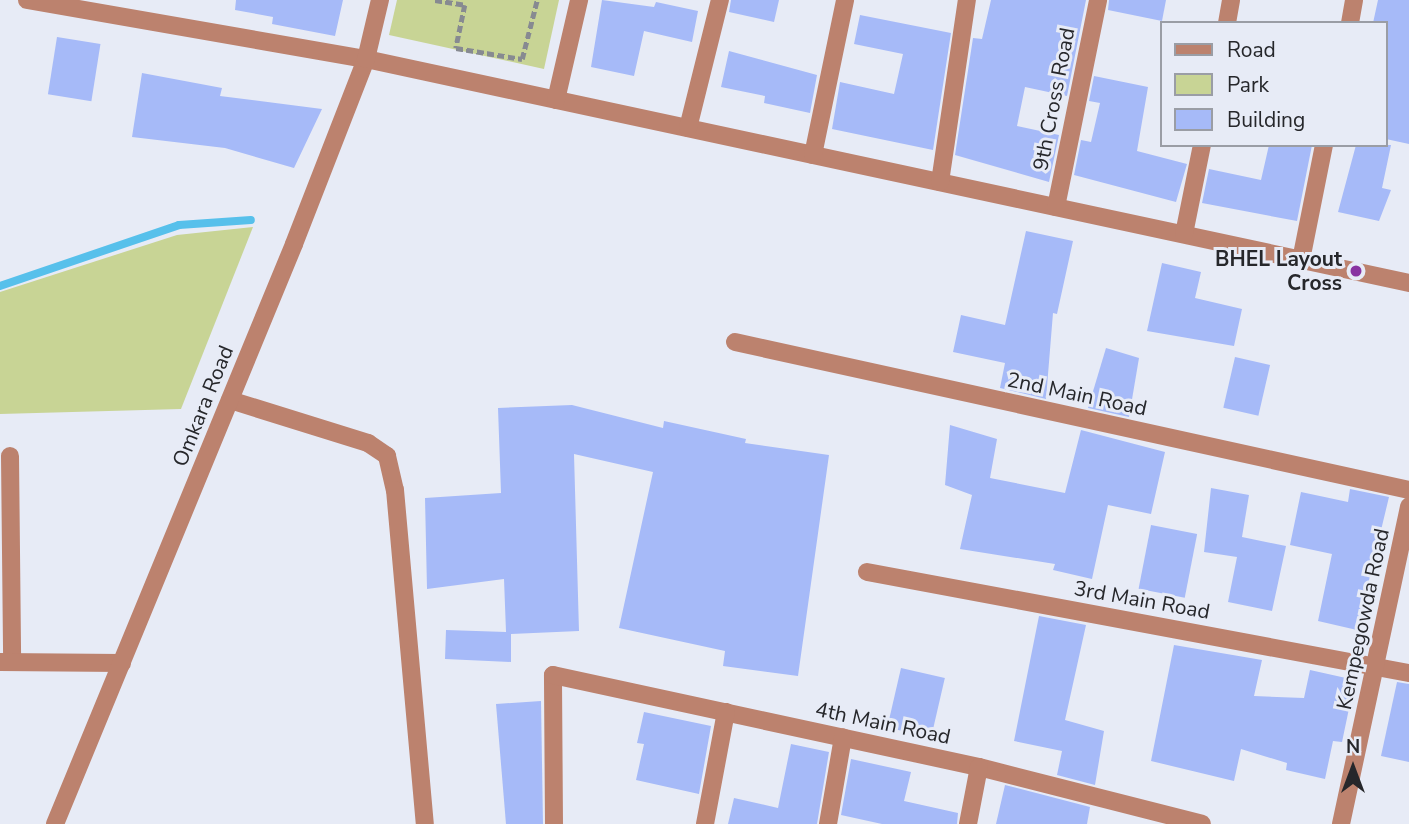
<!DOCTYPE html>
<style>
body{margin:0}
#map{position:relative;width:1409px;height:824px;overflow:hidden;background:#e7ebf6;font-family:"Nunito Sans",sans-serif}
div>[style]{position:absolute}
[style*='--x']{left:calc(var(--x)*1px);top:calc(var(--y)*1px);width:calc(var(--w)*1px);rotate:calc(var(--a)*1deg)}
.green>*{inset:0;background:#c8d495}
.stream>*{height:8px;margin:-4px;padding:0 4px;transform-origin:4px;border-radius:4px;background:#57c0eb}
.building>*{inset:0;background:#a6baf8;transform-origin:0 0}
.path>*{height:4.5px;margin-top:-2.25px;transform-origin:0;background:repeating-linear-gradient(90deg,#878a91 0 7px,transparent 0 10.5px)}
.minor>*{height:18px;margin:-9px;padding:0 9px;transform-origin:9px;border-radius:9px;background:#bc826e}
.dots>*{width:19px;height:19px;translate:-50% -50%;box-sizing:border-box;border:4px solid #e7ebf6;border-radius:50%}
span{translate:-50% -50%;white-space:nowrap;text-align:center;line-height:1.15;-webkit-text-stroke:6px #e7ebf6;paint-order:stroke}
.street-label{font-size:21px;color:#26272b}
.poi-label{font-size:21px;color:#26272b;font-weight:700}
.right{translate:-100% -50%;text-align:right}
.legend{position:absolute;left:1160px;top:21px;width:228px;height:126px;box-sizing:border-box;background:#e7ebf6;border:2px solid #9a9da5;margin:0;padding:9px 12px;list-style:none;font-size:21px;color:#26272b}
.legend li{display:flex;align-items:center;gap:14px;height:35px}
.legend b{width:35px;border:2px solid #9a9da5}
.north{position:absolute;left:1318px;top:733px;width:70px;height:70px;-webkit-text-stroke:5px #e7ebf6;paint-order:stroke;rotate:0deg;font-size:19px;font-weight:700;line-height:28px;text-align:center;color:#26272b}
.north::after{content:'';display:block;margin:auto;width:24px;height:32px;background:#26272b;clip-path:polygon(50% 0,100% 100%,50% 72%,0 100%)}
</style>
<div id="map">
<div class="green">
<div style="clip-path:polygon(397px 0,559px 0,544px 69px,389px 35px)"></div>
<div style="clip-path:polygon(253px 227px,181px 409px,0 414px,0 292px,177px 235px)"></div>
</div>
<div class="stream">
<div style="--x:0;--y:286;--w:189;--a:-18.8"></div>
<div style="--x:179;--y:225;--w:72;--a:-4"></div>
</div>
<div class="building">
<div style="clip-path:polygon(236px 0,343px 0,335px 36px,272px 24px,273px 17px,235px 10px)"></div>
<div style="clip-path:polygon(602px 0,654px 7px,656px 2px,698px 11px,692px 42px,644px 31px,634px 76px,591px 67px)"></div>
<div style="clip-path:polygon(731px 0,779px 0,774px 22px,729px 12px)"></div>
<div style="clip-path:polygon(991px 0,1086px 0,1067px 96px,1025px 87px,1017px 126px,1059px 135px,1049px 182px,955px 155px,973px 38px,982px 39px)"></div>
<div style="clip-path:polygon(1109px 0,1166px 0,1162px 21px,1108px 10px)"></div>
<div style="clip-path:polygon(1378px 0,1409px 0,1409px 144px,1386px 139px,1386px 23px,1373px 23px)"></div>
<div style="clip-path:polygon(860px 15px,951px 33px,933px 150px,832px 129px,840px 82px,894px 94px,903px 54px,854px 44px)"></div>
<div style="left:57px;top:37px;width:44px;height:58px;rotate:9deg"></div>
<div style="clip-path:polygon(729px 51px,817px 75px,810px 113px,764px 103px,765px 96px,721px 87px)"></div>
<div style="clip-path:polygon(142px 73px,222px 88px,220px 96px,322px 109px,294px 168px,225px 148px,132px 137px)"></div>
<div style="clip-path:polygon(1094px 76px,1148px 87px,1137px 151px,1187px 164px,1176px 202px,1074px 175px,1081px 140px,1091px 142px,1100px 103px,1089px 101px)"></div>
<div style="clip-path:polygon(1269px 145px,1312px 145px,1297px 221px,1202px 203px,1209px 169px,1261px 180px)"></div>
<div style="clip-path:polygon(1356px 145px,1391px 145px,1382px 188px,1391px 190px,1379px 221px,1338px 212px)"></div>
<div style="clip-path:polygon(1026px 231px,1073px 241px,1057px 314px,1053px 313px,1046px 399px,1000px 388px,1005px 363px,953px 352px,961px 315px,1005px 325px)"></div>
<div style="clip-path:polygon(1162px 263px,1201px 272px,1195px 298px,1242px 309px,1234px 346px,1147px 331px)"></div>
<div style="clip-path:polygon(1106px 348px,1139px 358px,1129px 417px,1088px 408px)"></div>
<div style="left:1235px;top:357px;width:36px;height:52px;rotate:13deg"></div>
<div style="clip-path:polygon(572px 405px,663px 428px,664px 421px,746px 439px,745px 443px,829px 455px,798px 676px,723px 666px,725px 651px,619px 628px,653px 472px,574px 454px,579px 631px,511px 634px,511px 662px,445px 659px,446px 630px,506px 632px,504px 579px,427px 589px,425px 498px,501px 493px,498px 408px)"></div>
<div style="clip-path:polygon(950px 425px,997px 439px,990px 478px,1065px 493px,1081px 430px,1165px 452px,1151px 514px,1108px 505px,1092px 579px,1053px 570px,1055px 564px,960px 549px,972px 495px,945px 485px)"></div>
<div style="clip-path:polygon(1211px 488px,1249px 495px,1242px 537px,1286px 546px,1272px 611px,1228px 602px,1237px 557px,1204px 552px)"></div>
<div style="clip-path:polygon(1350px 489px,1389px 497px,1357px 630px,1318px 621px,1332px 554px,1290px 545px,1301px 492px,1348px 502px)"></div>
<div style="left:1151px;top:525px;width:47px;height:65px;rotate:11deg"></div>
<div style="clip-path:polygon(1039px 616px,1086px 625px,1065px 720px,1104px 731px,1095px 785px,1057px 775px,1062px 751px,1014px 741px)"></div>
<div style="clip-path:polygon(1174px 645px,1262px 660px,1254px 696px,1304px 698px,1310px 670px,1355px 680px,1342px 742px,1333px 741px,1325px 779px,1286px 770px,1287px 763px,1241px 749px,1234px 781px,1151px 761px)"></div>
<div style="left:901px;top:668px;width:45px;height:61px;rotate:13deg"></div>
<div style="clip-path:polygon(1397px 682px,1409px 684px,1409px 762px,1381px 756px)"></div>
<div style="clip-path:polygon(541px 701px,543px 824px,506px 824px,496px 704px)"></div>
<div style="clip-path:polygon(644px 712px,711px 726px,699px 794px,636px 780px,644px 744px,637px 743px)"></div>
<div style="clip-path:polygon(791px 744px,829px 752px,817px 824px,728px 824px,734px 798px,778px 808px)"></div>
<div style="clip-path:polygon(851px 759px,911px 772px,904px 801px,958px 813px,957px 824px,882px 824px,841px 815px)"></div>
<div style="clip-path:polygon(1005px 785px,1090px 807px,1087px 824px,996px 824px)"></div>
</div>
<div class="path">
<div style="--x:435;--y:0;--w:30;--a:9"></div>
<div style="--x:465;--y:5;--w:44;--a:101.8"></div>
<div style="--x:456;--y:48;--w:67;--a:9.5"></div>
<div style="--x:522;--y:59;--w:61;--a:-75.7"></div>
</div>
<div class="minor">
<div style="--x:27;--y:0;--w:344;--a:9.9"></div>
<div style="--x:366;--y:59;--w:1067;--a:12.12"></div>
<div style="--x:1227;--y:23;--w:23;--a:-80"></div>
<div style="--x:1350;--y:23;--w:23;--a:-80"></div>
<div style="--x:556;--y:100;--w:103;--a:-77"></div>
<div style="--x:688;--y:128;--w:132;--a:-76"></div>
<div style="--x:813;--y:155;--w:158;--a:-78.3"></div>
<div style="--x:940;--y:182;--w:184;--a:-81.6"></div>
<div style="--x:1056;--y:207;--w:211;--a:-78.5"></div>
<div style="--x:1184;--y:234;--w:91;--a:-78.6"></div>
<div style="--x:1301;--y:260;--w:117;--a:-78.7"></div>
<div style="--x:735;--y:342;--w:690;--a:12.38"></div>
<div style="--x:230;--y:400;--w:145;--a:17.3"></div>
<div style="--x:368;--y:443;--w:23;--a:34"></div>
<div style="--x:387;--y:456;--w:35;--a:77"></div>
<div style="--x:395;--y:490;--w:335;--a:84.9"></div>
<div style="--x:10;--y:456;--w:206;--a:89.4"></div>
<div style="--x:867;--y:572;--w:551;--a:10.56"></div>
<div style="--x:0;--y:662;--w:122;--a:0.5"></div>
<div style="--x:55;--y:824;--w:627;--a:-67.6"></div>
<div style="--x:294;--y:244;--w:199;--a:-68.7"></div>
<div style="--x:366;--y:59;--w:61;--a:-76.7"></div>
<div style="--x:554;--y:824;--w:149;--a:-90.4"></div>
<div style="--x:553;--y:675;--w:436;--a:12.2"></div>
<div style="--x:979;--y:767;--w:230;--a:14.3"></div>
<div style="--x:705;--y:824;--w:114;--a:-79.4"></div>
<div style="--x:828;--y:824;--w:88;--a:-80.2"></div>
<div style="--x:968;--y:824;--w:58;--a:-79.1"></div>
<div style="--x:1341;--y:824;--w:325;--a:-77.9"></div>
</div>
<div class="dots">
<div style="left:1356px;top:271px;background:#8933a1"></div>
</div>
<div class="street-label">
<span style="left:1054px;top:99px;rotate:-79deg">9th Cross Road</span>
<span style="left:1077px;top:394px;rotate:12deg">2nd Main Road</span>
<span style="left:203px;top:406px;rotate:-68deg">Omkara Road</span>
<span style="left:1142px;top:600px;rotate:10deg">3rd Main Road</span>
<span style="left:1363px;top:619px;rotate:-78deg">Kempegowda Road</span>
<span style="left:883px;top:723px;rotate:12deg">4th Main Road</span>
</div>
<div class="poi-label">
<span class="right" style="left:1342px;top:271px">BHEL Layout<br>Cross</span>
</div>
<ul class="legend">
<li><b style="height:9px;background:#bc826e"></b>Road</li>
<li><b style="height:19px;background:#c8d495"></b>Park</li>
<li><b style="height:19px;background:#a6baf8"></b>Building</li>
</ul>
<div class="north">N</div>
</div>
